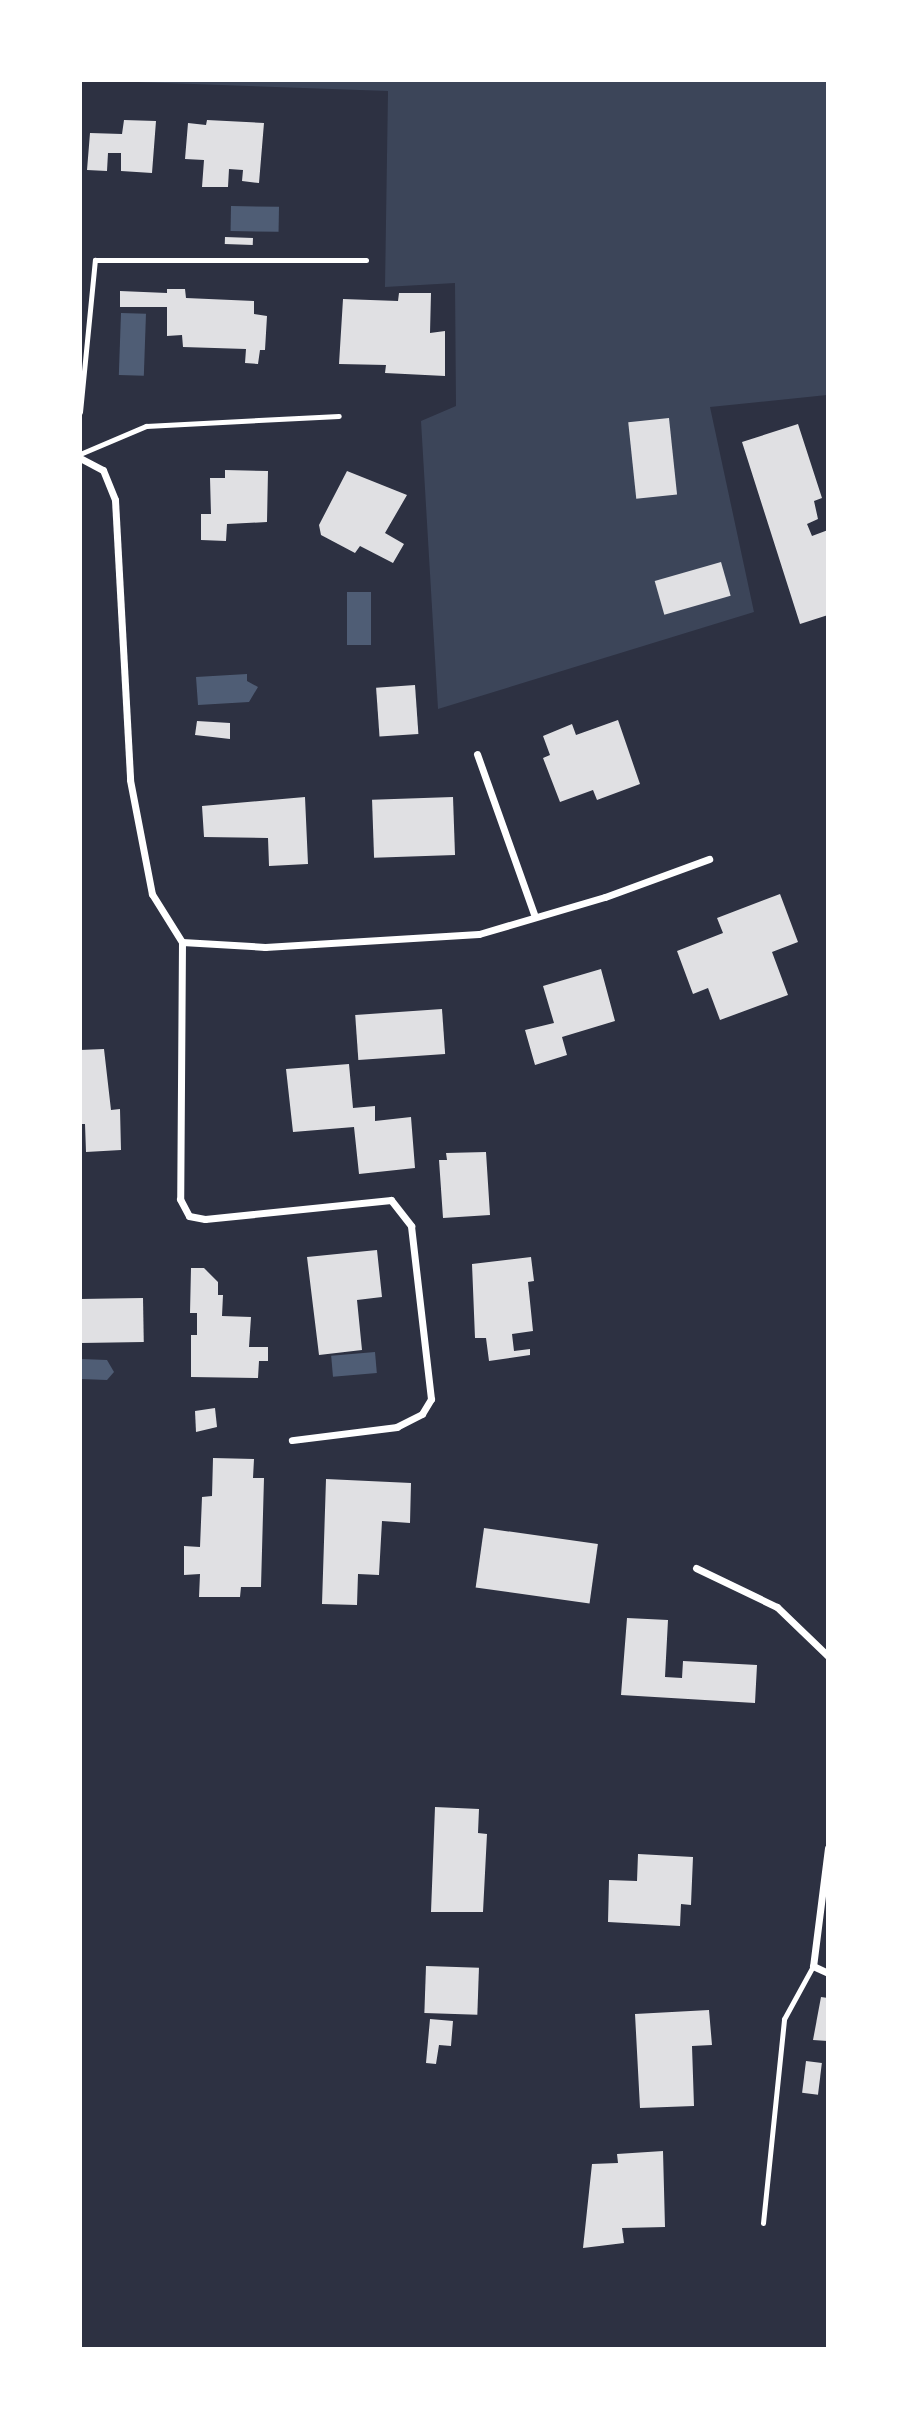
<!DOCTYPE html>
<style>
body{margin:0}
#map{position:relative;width:908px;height:2429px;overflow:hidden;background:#2d3142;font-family:"IBM Plex Serif",serif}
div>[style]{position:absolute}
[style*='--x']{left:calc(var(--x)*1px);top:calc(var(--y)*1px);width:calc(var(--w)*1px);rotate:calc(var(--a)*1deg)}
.green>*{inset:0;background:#3c4559}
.water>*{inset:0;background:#4f5d75;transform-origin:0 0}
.building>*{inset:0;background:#e0e0e3;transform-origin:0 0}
.service>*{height:5px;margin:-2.5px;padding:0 2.5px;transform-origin:2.5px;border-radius:2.5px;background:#fff}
.minor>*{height:7px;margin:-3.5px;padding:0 3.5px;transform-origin:3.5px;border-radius:3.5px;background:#fff}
span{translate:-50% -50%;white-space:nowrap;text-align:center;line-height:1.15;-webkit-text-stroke:5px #fff;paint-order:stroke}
.frame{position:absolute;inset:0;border:82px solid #fff;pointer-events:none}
</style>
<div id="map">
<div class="green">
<div style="clip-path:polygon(81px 80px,827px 81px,827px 395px,710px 407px,754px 612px,438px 709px,421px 421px,456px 406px,455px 283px,385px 287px,388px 91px)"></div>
</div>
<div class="water">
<div style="left:231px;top:206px;width:48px;height:25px;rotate:1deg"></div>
<div style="left:121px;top:313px;width:25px;height:62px;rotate:2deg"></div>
<div style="left:347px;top:592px;width:24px;height:53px"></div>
<div style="clip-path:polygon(247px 674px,247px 681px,258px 687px,249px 702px,198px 705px,196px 677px)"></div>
<div style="left:375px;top:1352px;width:21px;height:44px;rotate:85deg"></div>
<div style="clip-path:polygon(81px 1359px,107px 1360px,114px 1372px,107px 1380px,81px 1379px)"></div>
</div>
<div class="building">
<div style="clip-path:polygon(124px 120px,156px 121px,152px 173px,121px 171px,121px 153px,108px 153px,107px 171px,87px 170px,90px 133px,122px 134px)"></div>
<div style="clip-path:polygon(207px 120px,264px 123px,259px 183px,242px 181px,243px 170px,229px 169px,228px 187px,202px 187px,204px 160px,185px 159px,188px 123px,206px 125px)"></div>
<div style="left:225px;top:237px;width:28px;height:7px;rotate:2deg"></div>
<div style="clip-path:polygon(167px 289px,185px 289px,186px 298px,254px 301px,254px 314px,267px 316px,265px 350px,260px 350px,258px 364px,245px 363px,246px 349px,183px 347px,182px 335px,167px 336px,167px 307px,120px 307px,120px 291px,167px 293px)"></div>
<div style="clip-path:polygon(399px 293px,431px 293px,430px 333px,445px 331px,445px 376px,385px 373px,386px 365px,339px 364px,343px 299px,398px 301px)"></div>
<div style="left:669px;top:418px;width:77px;height:41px;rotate:84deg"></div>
<div style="clip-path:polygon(798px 424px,822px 498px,814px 501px,818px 519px,807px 524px,812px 536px,828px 530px,828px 615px,800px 624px,742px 442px)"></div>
<div style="clip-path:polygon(225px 470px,268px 471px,267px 522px,227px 524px,226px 541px,201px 540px,201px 514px,211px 514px,210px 478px,225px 478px)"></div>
<div style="clip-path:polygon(347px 471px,407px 495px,385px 533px,404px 544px,393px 563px,360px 546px,355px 553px,321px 535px,319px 525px)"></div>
<div style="left:721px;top:562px;width:35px;height:69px;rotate:74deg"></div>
<div style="left:415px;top:685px;width:49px;height:39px;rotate:86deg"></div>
<div style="clip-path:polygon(618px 720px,640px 784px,597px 800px,593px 790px,560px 802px,543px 758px,550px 755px,543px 736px,572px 724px,576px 735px)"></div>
<div style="clip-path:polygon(197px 721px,230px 723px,230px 739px,195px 735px)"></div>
<div style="clip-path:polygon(305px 797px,308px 864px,269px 866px,268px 838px,204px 837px,202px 806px)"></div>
<div style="left:453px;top:797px;width:58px;height:81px;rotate:88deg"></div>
<div style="clip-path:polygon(780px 894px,798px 942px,772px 952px,788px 995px,720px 1020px,708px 988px,693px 994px,677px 951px,723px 933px,717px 918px)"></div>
<div style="clip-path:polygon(601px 969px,615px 1021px,562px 1037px,567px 1055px,535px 1065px,525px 1030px,554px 1023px,543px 986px)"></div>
<div style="left:442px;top:1009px;width:45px;height:87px;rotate:86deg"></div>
<div style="clip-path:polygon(104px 1049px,111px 1110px,120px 1109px,121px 1150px,86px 1152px,85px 1124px,80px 1124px,80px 1050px)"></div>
<div style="clip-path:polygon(349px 1064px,353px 1108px,375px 1106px,375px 1121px,411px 1117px,415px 1168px,359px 1174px,354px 1127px,293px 1132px,286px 1069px)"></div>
<div style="clip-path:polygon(486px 1152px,490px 1215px,443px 1218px,439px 1160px,447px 1160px,446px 1153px)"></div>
<div style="clip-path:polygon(377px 1250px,382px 1297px,357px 1300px,362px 1350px,319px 1355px,307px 1257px)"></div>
<div style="clip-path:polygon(531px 1257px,534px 1281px,528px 1282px,533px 1331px,512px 1334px,514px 1351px,530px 1349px,530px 1355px,489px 1361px,486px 1338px,475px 1338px,472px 1264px)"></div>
<div style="clip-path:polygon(191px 1268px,204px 1268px,218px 1282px,218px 1295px,223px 1295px,222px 1316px,251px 1317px,249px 1347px,268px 1347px,268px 1361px,259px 1361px,258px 1378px,191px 1377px,191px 1335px,197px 1335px,197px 1313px,190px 1313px)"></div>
<div style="left:143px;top:1298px;width:44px;height:63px;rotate:89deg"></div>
<div style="clip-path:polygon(215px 1408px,217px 1427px,196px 1432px,195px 1411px)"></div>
<div style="clip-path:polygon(213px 1458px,254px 1459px,253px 1478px,264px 1478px,261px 1587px,241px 1587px,240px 1597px,199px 1597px,200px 1574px,184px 1575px,184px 1546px,200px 1547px,202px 1497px,212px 1496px)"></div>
<div style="clip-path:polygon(326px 1479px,411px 1483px,410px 1523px,382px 1521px,379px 1575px,358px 1574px,357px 1605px,322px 1604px)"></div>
<div style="left:484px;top:1528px;width:115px;height:60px;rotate:8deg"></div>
<div style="clip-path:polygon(627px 1618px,668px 1620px,665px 1677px,682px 1678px,683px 1661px,757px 1665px,755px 1703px,621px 1695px)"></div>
<div style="clip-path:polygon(435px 1807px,479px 1809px,478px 1833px,487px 1834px,483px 1912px,431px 1912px)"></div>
<div style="clip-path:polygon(638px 1854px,693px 1857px,691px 1905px,681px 1904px,680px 1926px,608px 1922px,609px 1880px,637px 1881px)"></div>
<div style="left:426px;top:1966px;width:53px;height:47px;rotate:2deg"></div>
<div style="clip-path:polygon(821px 1997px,828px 1998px,828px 2041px,813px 2040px)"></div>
<div style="clip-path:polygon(709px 2010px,712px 2045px,692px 2046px,694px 2106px,640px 2108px,635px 2014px)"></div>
<div style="clip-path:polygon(430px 2019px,453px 2021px,451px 2046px,439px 2045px,436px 2064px,426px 2063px)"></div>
<div style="left:806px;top:2061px;width:16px;height:32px;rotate:7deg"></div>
<div style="clip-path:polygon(663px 2151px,665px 2227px,622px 2228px,624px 2243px,583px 2248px,592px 2164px,618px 2163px,617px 2154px)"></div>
</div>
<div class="service">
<div style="--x:80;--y:412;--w:153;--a:-84.4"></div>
<div style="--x:95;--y:260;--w:271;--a:0"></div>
<div style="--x:80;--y:454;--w:72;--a:-23"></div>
<div style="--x:146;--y:426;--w:193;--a:-3"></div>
<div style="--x:763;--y:2223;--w:205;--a:-84.1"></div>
<div style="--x:784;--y:2019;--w:60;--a:-61.3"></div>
</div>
<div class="minor">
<div style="--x:80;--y:458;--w:26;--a:28"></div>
<div style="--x:103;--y:470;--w:32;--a:68"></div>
<div style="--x:115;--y:500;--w:280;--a:86.9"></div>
<div style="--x:130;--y:780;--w:116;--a:79.1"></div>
<div style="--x:152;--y:894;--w:57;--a:58"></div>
<div style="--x:182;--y:942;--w:83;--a:3.4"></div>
<div style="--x:265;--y:947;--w:214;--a:-3.5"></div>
<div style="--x:479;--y:934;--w:131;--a:-16.4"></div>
<div style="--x:605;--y:897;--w:111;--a:-20.1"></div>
<div style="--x:477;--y:754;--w:173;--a:70.4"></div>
<div style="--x:182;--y:942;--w:257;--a:90.4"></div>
<div style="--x:180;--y:1199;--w:19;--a:62"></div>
<div style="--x:189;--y:1216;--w:16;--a:11"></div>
<div style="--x:205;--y:1219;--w:187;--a:-5.8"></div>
<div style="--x:391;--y:1200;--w:33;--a:52"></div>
<div style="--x:411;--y:1226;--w:174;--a:83.4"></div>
<div style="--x:431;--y:1399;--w:17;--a:121"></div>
<div style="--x:422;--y:1414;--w:28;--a:153"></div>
<div style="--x:397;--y:1427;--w:106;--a:172.9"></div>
<div style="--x:696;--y:1568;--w:90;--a:25.7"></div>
<div style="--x:777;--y:1607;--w:71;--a:43.9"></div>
<div style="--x:828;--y:1848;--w:119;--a:97.2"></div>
<div style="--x:813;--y:1966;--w:17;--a:25"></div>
</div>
<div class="frame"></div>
</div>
